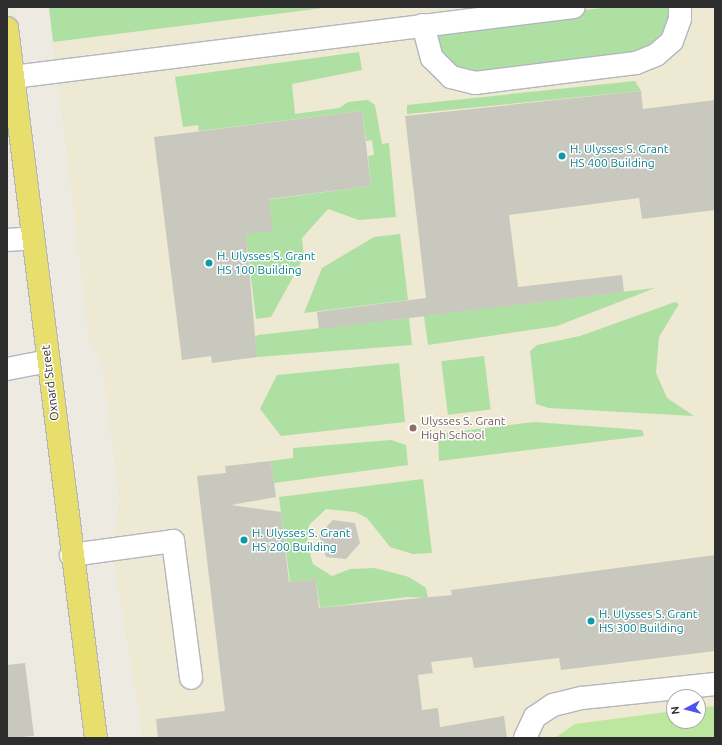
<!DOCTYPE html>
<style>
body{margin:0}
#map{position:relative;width:722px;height:745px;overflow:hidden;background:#edeae1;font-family:Ubuntu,sans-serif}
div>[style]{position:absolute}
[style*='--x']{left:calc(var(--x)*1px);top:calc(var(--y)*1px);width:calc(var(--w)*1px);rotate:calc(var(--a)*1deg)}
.education>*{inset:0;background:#ede9d2}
.green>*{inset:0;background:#ade0a2;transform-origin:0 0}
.pitch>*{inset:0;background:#bde69e}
.building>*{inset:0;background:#c9c8bf}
.roads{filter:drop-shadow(1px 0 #b4b5bf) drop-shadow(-1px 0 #b4b5bf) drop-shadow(0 1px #b4b5bf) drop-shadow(0 -1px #b4b5bf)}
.minor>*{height:22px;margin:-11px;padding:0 11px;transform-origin:11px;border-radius:11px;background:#fff}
.major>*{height:22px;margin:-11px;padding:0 11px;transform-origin:11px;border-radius:11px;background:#e8de6b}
.dots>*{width:11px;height:11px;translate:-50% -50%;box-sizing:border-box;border:2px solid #fff;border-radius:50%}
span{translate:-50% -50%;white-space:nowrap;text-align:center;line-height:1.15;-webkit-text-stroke:3px #fff;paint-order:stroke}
.culture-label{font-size:12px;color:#0d838f}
.left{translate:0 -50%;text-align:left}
.street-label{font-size:12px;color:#2d2d2d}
.education-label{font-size:12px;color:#785e54}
.frame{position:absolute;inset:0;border:8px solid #2d2d2d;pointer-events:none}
.north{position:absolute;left:666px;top:689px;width:40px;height:40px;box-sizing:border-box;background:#fff;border:1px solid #ababab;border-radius:50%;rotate:263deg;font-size:11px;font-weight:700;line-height:16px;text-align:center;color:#2d2d2d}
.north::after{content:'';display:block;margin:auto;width:14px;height:18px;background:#4d52ee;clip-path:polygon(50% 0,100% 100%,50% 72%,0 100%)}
</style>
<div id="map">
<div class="education">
<div style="clip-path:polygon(evenodd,331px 7px,715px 7px,715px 738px,143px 738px,114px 561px,119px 497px,102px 359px,90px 345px,53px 42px,331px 7px,674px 697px,698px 697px,698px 721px,674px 721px,674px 697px)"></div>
</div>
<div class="green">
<div style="clip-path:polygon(49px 7px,331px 7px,53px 42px)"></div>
<div style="clip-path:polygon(610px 7px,674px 7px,674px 18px,653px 51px,487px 73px,456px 73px,439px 56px,430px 29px)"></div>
<div style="clip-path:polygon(359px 52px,362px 70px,292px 84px,295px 114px,339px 108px,348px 102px,368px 100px,375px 105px,382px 144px,389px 143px,396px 217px,359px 220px,328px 209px,302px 238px,304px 257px,271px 317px,256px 319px,242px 203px,371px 186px,368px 156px,374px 155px,372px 140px,366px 141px,362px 111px,199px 131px,198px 125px,183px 127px,175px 77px)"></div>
<div style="clip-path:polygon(635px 81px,641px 91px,407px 114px,407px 105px)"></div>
<div style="clip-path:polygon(400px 234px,408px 300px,304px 313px,322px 268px,374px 237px)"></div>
<div style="clip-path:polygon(655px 288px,557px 326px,428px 345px,424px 316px)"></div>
<div style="clip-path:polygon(675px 302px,679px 304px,659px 337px,656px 373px,667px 398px,694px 416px,549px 408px,536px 404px,530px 351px,537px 345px,580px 336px)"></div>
<div style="clip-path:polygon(409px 318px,412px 345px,257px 357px,255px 337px,258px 335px)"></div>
<div style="left:484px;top:356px;width:54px;height:43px;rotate:83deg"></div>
<div style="clip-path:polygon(399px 363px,405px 422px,281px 436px,260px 409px,277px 375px)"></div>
<div style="clip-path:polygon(534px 422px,642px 430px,644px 436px,439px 461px,438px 434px)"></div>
<div style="clip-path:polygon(391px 440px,406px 445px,408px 465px,274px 483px,271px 461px,293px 458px,293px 448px)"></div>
<div style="clip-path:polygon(423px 479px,432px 553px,413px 554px,390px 547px,367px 518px,355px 512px,326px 509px,309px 525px,307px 544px,313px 564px,332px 576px,350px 569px,375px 568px,409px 577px,426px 588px,428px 598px,407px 597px,320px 608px,316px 579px,290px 582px,279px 497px)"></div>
</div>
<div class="pitch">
<div style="clip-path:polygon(715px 706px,715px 738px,555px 738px,575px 724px,674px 711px,674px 721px,698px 721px,698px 708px)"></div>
</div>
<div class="building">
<div style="clip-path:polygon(641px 91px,643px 109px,715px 100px,715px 210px,642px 219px,639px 198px,509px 215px,518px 287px,622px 275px,624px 292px,319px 329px,317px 312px,426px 298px,405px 116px)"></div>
<div style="clip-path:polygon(362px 111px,371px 186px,269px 199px,273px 231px,246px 234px,257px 357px,212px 363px,211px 356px,182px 360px,154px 137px)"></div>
<div style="clip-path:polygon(271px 461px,276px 497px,231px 505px,281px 512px,289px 582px,316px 579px,319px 608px,452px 595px,451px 590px,715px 555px,715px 651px,561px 670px,559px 658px,474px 668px,472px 657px,431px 662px,433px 673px,418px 675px,422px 710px,438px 708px,440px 727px,504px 716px,507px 738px,158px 738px,156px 719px,225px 711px,197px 476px,226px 473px,225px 466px)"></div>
<div style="clip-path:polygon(333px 520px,355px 523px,360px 543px,346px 559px,326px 557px,319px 535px)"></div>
<div style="clip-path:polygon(25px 663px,34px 736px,7px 738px,7px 665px)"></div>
</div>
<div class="roads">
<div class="minor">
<div style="--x:423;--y:25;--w:34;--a:75"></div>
<div style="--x:432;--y:58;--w:27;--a:45"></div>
<div style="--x:451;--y:77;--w:25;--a:14"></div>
<div style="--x:475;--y:83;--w:162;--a:-7.1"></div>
<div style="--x:636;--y:63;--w:22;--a:-22"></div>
<div style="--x:656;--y:55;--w:21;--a:-41"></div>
<div style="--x:672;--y:41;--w:23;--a:-70"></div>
<div style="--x:680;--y:19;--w:12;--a:-90"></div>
<div style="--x:13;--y:77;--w:565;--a:-7.11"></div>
<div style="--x:7;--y:240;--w:26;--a:-4"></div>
<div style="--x:7;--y:369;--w:42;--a:-11"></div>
<div style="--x:71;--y:555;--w:103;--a:-7.8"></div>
<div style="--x:173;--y:541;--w:138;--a:82.5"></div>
<div style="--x:525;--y:738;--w:23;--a:-65"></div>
<div style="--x:535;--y:717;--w:22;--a:-34"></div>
<div style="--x:553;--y:705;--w:30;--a:-14"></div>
<div style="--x:582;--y:698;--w:134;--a:-6"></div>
</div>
<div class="major">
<div style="--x:7;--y:28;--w:716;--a:82.86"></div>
</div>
</div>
<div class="dots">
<div style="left:562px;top:156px;background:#0f9aa8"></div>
<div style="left:209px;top:263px;background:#0f9aa8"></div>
<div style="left:413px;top:428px;background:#8d6e63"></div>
<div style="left:244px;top:540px;background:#0f9aa8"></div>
<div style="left:591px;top:621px;background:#0f9aa8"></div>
</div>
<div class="culture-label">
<span class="left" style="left:570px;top:156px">H. Ulysses S. Grant<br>HS 400 Building</span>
<span class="left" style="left:217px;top:263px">H. Ulysses S. Grant<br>HS 100 Building</span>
<span class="left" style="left:252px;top:540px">H. Ulysses S. Grant<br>HS 200 Building</span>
<span class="left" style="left:599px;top:621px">H. Ulysses S. Grant<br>HS 300 Building</span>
</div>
<div class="street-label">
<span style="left:50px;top:383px;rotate:-97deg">Oxnard Street</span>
</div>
<div class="education-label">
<span class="left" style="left:421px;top:428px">Ulysses S. Grant<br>High School</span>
</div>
<div class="frame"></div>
<div class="north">N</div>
</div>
